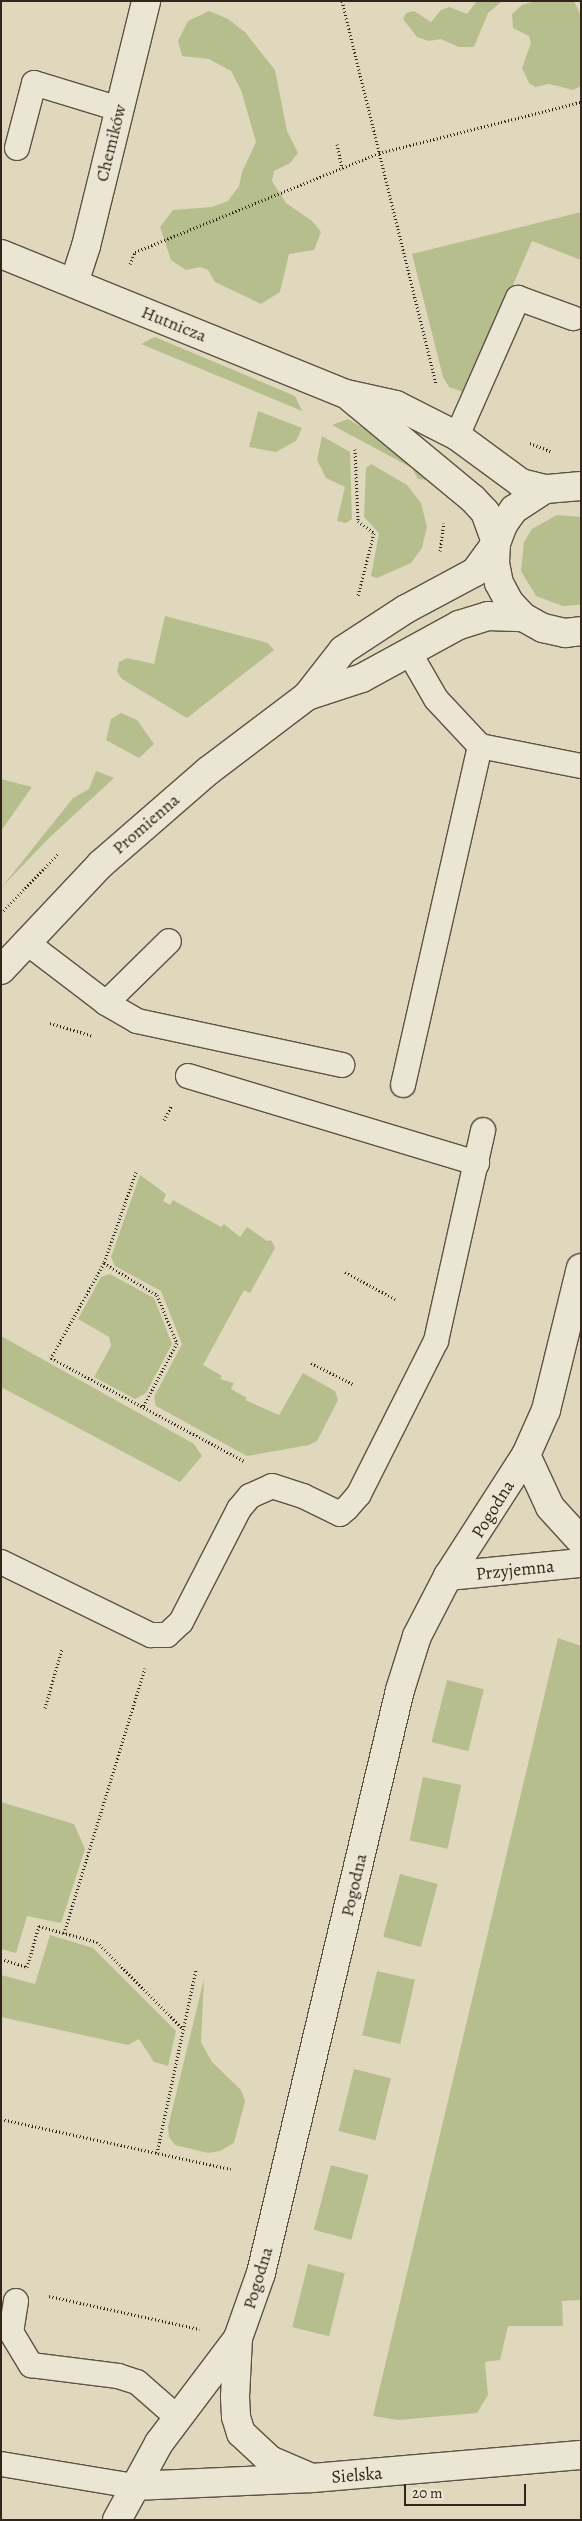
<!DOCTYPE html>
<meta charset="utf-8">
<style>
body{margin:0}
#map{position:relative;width:582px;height:2521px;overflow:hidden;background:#e0d8bd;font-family:Alegreya,serif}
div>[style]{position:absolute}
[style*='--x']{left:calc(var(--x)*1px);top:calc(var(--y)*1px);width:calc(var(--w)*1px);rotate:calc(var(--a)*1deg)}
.green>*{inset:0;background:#b6be8e;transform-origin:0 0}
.path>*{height:3px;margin-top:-1.5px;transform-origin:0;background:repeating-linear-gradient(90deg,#32251c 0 1px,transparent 0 3.5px)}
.roads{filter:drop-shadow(1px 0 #5e5244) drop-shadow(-1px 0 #5e5244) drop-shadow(0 1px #5e5244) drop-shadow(0 -1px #5e5244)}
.service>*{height:24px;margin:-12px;padding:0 12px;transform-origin:12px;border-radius:12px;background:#ebe6d4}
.minor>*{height:28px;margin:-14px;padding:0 14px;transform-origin:14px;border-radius:14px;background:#ebe6d4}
.tertiary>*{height:28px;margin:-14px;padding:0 14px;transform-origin:14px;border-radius:14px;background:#ebe6d4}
span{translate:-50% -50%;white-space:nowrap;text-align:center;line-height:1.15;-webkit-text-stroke:4px #ebe6d4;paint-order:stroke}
.street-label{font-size:18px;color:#32251c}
.frame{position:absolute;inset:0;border:2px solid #32251c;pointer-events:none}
.scale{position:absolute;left:404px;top:2484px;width:122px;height:22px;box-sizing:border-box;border:2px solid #32251c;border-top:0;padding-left:6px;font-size:15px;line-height:18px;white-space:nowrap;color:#32251c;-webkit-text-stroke:4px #ebe6d4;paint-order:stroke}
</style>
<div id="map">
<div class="green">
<div style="clip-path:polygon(477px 1px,501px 2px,488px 13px,474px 47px,459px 47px,441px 39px,429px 41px,417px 37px,403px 19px,406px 13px,414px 11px,431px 22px,441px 10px,449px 7px,467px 14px)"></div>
<div style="clip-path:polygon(536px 1px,574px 1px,581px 16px,581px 86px,573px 90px,549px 84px,535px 87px,529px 83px,522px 68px,531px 43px,529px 36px,513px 28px,512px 14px,522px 5px)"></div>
<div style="clip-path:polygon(209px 11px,228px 19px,245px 32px,275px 70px,287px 131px,298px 153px,290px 163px,274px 171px,272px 181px,286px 203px,312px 221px,321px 232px,314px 250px,289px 254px,280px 292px,261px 304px,215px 282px,208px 270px,200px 267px,186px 270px,171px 260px,160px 227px,173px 210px,212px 207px,228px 201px,239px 186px,242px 172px,256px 142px,241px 90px,231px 71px,209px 59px,182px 56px,178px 41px,188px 21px)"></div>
<div style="clip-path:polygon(581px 212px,581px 260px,532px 241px,466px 393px,449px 387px,443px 377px,412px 254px)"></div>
<div style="clip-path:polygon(155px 337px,295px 396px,302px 411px,141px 344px)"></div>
<div style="clip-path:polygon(258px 411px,302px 428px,296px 441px,276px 452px,249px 447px)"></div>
<div style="clip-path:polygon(348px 419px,392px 445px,433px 480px,418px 479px,412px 468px,332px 425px)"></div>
<div style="clip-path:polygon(322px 436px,350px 452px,352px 519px,346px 523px,337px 521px,345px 487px,326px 478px,317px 460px)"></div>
<div style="clip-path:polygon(371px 464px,407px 485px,421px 503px,427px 527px,422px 548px,411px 563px,377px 578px,371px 576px,379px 533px,364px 517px,366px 468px)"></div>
<div style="clip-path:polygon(557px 515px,581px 517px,581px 604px,578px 605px,563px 606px,536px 596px,521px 571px,524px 542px,532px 529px)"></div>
<div style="clip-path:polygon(165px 616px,268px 643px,274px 650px,187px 718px,122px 679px,117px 672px,119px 662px,127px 658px,154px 664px)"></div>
<div style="clip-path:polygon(121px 713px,137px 720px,154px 744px,139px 758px,106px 740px,111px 719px)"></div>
<div style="clip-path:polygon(96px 771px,114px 778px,49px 838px,1px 888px,73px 798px,89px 789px)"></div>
<div style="clip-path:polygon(1px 779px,32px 787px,1px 831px)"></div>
<div style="clip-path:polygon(140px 1175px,166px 1194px,163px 1201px,170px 1205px,173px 1200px,221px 1227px,224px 1224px,240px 1237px,247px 1227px,267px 1241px,271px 1240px,275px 1248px,250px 1293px,244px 1290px,203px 1365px,222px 1376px,220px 1379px,234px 1383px,231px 1389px,247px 1398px,245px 1400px,279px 1415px,303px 1373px,335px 1391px,338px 1400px,317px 1441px,309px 1445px,247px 1456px,156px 1406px,154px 1397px,182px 1344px,161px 1291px,115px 1266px,111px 1257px)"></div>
<div style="clip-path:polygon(110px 1274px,154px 1298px,172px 1344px,146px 1393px,135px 1399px,94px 1377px,111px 1346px,109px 1337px,78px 1319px,101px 1277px)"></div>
<div style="clip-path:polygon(1px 1336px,194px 1444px,202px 1456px,180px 1482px,1px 1387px)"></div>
<div style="clip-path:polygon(558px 1638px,581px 1646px,581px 2300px,562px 2301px,563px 2326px,508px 2326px,500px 2360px,485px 2362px,488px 2395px,477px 2413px,398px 2420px,373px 2416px)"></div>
<div style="left:447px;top:1680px;width:38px;height:64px;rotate:14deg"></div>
<div style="left:423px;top:1777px;width:39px;height:65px;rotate:12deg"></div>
<div style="clip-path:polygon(1px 1802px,74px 1824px,85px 1849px,61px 1923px,27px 1916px,16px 1953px,1px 1949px)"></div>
<div style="left:400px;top:1874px;width:39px;height:65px;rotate:15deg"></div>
<div style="clip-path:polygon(50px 1935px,93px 1948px,176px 2031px,168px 2066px,154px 2062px,139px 2039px,128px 2045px,1px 2017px,1px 1975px,35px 1984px)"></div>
<div style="left:377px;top:1971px;width:39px;height:66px;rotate:13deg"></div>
<div style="clip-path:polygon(204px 1979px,201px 2042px,212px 2062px,241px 2090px,245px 2101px,234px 2143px,220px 2151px,208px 2153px,175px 2145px,169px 2137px,168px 2127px)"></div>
<div style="left:354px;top:2069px;width:38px;height:64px;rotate:14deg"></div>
<div style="left:331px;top:2165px;width:39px;height:67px;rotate:15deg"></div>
<div style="left:308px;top:2264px;width:38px;height:65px;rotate:14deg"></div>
</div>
<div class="path">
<div style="--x:342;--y:1;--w:394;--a:76.2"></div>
<div style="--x:337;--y:144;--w:25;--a:78"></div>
<div style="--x:130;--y:264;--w:13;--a:-67"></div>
<div style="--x:135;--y:252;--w:263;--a:-22.1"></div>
<div style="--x:379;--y:153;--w:208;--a:-14.2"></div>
<div style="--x:530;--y:443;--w:24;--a:22"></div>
<div style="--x:355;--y:449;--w:72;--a:87.6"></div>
<div style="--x:358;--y:521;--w:20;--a:37"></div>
<div style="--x:374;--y:533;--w:65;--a:104.3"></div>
<div style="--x:440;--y:551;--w:28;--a:-82"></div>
<div style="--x:1;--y:913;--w:82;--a:-46"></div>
<div style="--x:50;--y:1023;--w:45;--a:16.8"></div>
<div style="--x:164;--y:1120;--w:17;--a:-62"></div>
<div style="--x:136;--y:1172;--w:96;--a:109.4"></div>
<div style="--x:104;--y:1263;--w:109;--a:119.2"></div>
<div style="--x:51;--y:1358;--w:219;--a:28.1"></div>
<div style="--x:104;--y:1263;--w:62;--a:31.1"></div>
<div style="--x:157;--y:1295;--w:52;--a:67.4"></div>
<div style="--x:177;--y:1343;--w:72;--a:118"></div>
<div style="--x:345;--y:1272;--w:57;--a:28.4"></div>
<div style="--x:311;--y:1363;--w:47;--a:26.6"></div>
<div style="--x:45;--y:1708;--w:61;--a:-73.9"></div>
<div style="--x:64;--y:1933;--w:277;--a:-73"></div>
<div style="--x:1;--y:1959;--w:27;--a:17"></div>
<div style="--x:27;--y:1967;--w:43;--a:-73.7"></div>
<div style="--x:39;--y:1926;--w:60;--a:15.4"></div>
<div style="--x:97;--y:1942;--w:122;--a:45.3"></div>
<div style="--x:1;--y:2119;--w:235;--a:12.3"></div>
<div style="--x:157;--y:2153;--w:187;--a:-78"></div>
<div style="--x:49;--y:2296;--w:154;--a:12.4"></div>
</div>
<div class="roads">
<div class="service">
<div style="--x:17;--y:148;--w:67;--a:-75.3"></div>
<div style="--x:34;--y:83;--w:89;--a:17"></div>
<div style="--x:457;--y:436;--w:151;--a:-66.2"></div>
<div style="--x:518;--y:298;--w:59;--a:20"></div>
<div style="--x:409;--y:652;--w:54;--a:60.1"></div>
<div style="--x:436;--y:699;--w:64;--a:46.9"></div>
<div style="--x:480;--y:746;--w:103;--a:11.2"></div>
<div style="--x:26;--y:942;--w:101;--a:37.3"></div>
<div style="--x:106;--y:1003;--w:36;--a:30"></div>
<div style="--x:137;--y:1021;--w:210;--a:12.1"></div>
<div style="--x:106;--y:1003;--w:88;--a:-44.5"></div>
<div style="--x:188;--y:1076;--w:302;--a:16.8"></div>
<div style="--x:403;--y:1085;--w:348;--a:-77.2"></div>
<div style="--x:1;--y:1562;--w:167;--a:26"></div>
<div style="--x:151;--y:1635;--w:16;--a:0"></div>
<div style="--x:167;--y:1635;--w:19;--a:-43"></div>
<div style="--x:181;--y:1622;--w:127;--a:-62.8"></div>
<div style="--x:239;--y:1509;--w:17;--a:-50"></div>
<div style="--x:250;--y:1496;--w:24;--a:-24"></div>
<div style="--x:272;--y:1486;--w:33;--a:18"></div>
<div style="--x:303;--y:1496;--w:41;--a:25.9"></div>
<div style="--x:340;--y:1514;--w:9;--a:-41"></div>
<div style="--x:347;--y:1508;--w:18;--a:-49"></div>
<div style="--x:359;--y:1494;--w:171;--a:-63.3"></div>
<div style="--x:436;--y:1341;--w:216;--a:-77.4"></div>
<div style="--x:16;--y:2301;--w:31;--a:99"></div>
<div style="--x:11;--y:2332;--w:39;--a:59"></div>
<div style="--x:31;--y:2365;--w:88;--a:7.2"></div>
<div style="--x:118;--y:2376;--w:20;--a:18"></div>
<div style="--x:137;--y:2382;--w:53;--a:41.2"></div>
<div style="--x:1;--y:2464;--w:135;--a:9.4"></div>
</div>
<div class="minor">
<div style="--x:74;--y:283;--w:39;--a:-72"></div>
<div style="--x:86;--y:246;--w:252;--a:-76.2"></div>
<div style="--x:526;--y:1455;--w:57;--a:65.2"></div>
<div style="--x:550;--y:1507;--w:46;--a:47.6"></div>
<div style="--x:448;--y:1576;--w:134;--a:-5.6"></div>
<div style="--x:238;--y:2338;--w:59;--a:92.9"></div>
<div style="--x:235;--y:2397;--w:20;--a:87"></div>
<div style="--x:236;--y:2417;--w:17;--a:73"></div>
<div style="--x:241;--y:2433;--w:40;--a:43"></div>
<div style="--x:270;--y:2460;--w:40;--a:23.4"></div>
<div style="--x:134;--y:2486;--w:178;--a:-2.6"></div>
<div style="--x:312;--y:2478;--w:270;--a:-4.9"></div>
<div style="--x:117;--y:2520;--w:88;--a:-61.4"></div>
<div style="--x:159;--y:2443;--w:131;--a:-53"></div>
<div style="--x:238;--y:2338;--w:69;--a:-70.5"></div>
<div style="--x:261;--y:2273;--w:599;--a:-76.59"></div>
<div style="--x:400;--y:1690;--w:57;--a:-72.5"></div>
<div style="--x:417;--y:1636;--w:68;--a:-62.7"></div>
<div style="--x:448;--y:1576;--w:144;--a:-57.2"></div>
<div style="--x:526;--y:1455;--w:49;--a:-66"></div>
<div style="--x:546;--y:1410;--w:146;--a:-76.2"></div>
</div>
<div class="tertiary">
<div style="--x:1;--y:254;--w:372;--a:22.1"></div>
<div style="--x:346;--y:394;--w:51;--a:12.4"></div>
<div style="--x:396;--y:405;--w:68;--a:26.9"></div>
<div style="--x:457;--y:436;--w:79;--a:36.3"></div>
<div style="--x:521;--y:483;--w:25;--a:14"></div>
<div style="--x:351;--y:398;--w:158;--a:39.6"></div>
<div style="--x:473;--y:499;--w:18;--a:47"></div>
<div style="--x:485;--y:512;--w:33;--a:70"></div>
<div style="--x:581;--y:486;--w:36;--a:175"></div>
<div style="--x:545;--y:489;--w:37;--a:147"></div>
<div style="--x:514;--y:509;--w:19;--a:125"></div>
<div style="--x:503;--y:525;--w:19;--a:111"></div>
<div style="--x:496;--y:543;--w:20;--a:93"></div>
<div style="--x:495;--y:563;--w:20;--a:79"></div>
<div style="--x:499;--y:583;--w:21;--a:62"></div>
<div style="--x:509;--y:602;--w:21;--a:47"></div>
<div style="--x:523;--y:617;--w:23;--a:29"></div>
<div style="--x:543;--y:628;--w:23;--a:13"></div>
<div style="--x:565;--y:633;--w:16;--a:-7"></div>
<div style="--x:307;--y:696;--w:58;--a:-18.1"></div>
<div style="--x:362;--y:678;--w:111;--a:-28.7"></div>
<div style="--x:459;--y:625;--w:30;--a:-17"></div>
<div style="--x:488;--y:616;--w:35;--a:2"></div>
<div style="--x:1;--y:970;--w:146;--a:-46.7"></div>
<div style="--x:101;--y:864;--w:142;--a:-41"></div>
<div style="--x:208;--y:771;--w:124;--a:-37.1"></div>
<div style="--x:307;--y:696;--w:58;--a:-52"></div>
<div style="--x:343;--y:650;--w:75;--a:-33.1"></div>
<div style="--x:406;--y:609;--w:78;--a:-28.2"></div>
<div style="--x:475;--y:572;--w:36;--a:-54"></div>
</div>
</div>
<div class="street-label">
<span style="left:111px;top:143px;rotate:-76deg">Chemików</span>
<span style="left:174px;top:324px;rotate:22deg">Hutnicza</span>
<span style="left:146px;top:824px;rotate:-41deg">Promienna</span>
<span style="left:493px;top:1509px;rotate:-58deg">Pogodna</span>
<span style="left:515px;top:1570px;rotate:-6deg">Przyjemna</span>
<span style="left:354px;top:1885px;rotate:-77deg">Pogodna</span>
<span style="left:258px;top:2278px;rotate:-73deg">Pogodna</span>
<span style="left:357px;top:2475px;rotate:-5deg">Sielska</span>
</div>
<div class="frame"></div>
<div class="scale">20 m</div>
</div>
